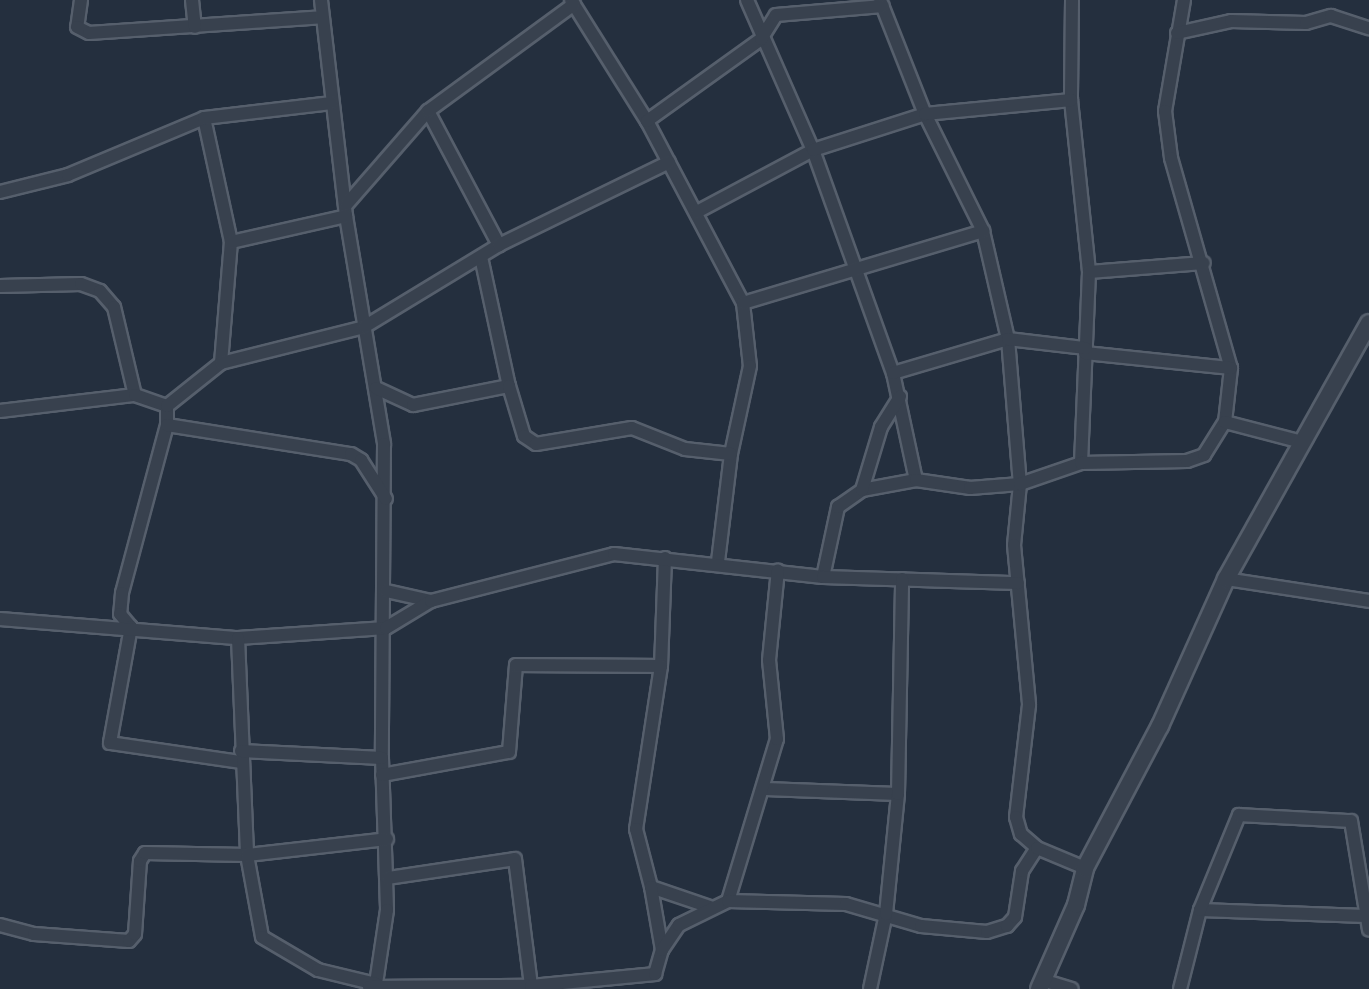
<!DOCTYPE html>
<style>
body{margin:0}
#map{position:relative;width:1369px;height:989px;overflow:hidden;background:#242f3e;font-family:Overpass,sans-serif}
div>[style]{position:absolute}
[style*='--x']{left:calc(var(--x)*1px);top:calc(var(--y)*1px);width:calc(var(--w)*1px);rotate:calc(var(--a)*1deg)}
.roads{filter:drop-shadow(2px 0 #565f6c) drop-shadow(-2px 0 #565f6c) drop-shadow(0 2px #565f6c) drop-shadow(0 -2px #565f6c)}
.minor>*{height:12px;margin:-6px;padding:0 6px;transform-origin:6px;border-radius:6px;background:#38414e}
.tertiary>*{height:16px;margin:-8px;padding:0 8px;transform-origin:8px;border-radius:8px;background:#38414e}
span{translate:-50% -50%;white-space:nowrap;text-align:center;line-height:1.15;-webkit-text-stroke:6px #1d2633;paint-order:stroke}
</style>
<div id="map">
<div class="roads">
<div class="minor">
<div style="--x:81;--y:0;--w:27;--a:98"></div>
<div style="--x:77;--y:27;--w:13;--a:27"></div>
<div style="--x:89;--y:33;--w:233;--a:-3.9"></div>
<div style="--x:192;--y:0;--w:27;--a:84"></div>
<div style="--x:321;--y:0;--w:217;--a:83.4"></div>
<div style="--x:346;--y:216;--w:231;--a:80.5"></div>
<div style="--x:384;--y:444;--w:314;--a:90.4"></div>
<div style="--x:382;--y:758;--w:152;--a:88.1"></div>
<div style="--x:387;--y:910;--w:75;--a:98.5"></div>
<div style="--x:376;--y:984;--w:7;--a:153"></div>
<div style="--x:571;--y:0;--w:143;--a:57.9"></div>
<div style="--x:647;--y:121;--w:206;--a:62.2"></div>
<div style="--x:743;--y:303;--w:63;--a:83.7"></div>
<div style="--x:750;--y:366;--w:90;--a:102.2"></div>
<div style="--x:731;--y:454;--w:109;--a:96.9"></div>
<div style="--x:747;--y:0;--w:164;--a:66.3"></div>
<div style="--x:813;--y:150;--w:237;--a:70.3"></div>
<div style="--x:893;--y:373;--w:109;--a:77.9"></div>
<div style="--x:880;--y:0;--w:123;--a:68.5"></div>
<div style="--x:925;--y:114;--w:131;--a:63.6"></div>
<div style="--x:983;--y:231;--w:111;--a:77"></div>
<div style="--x:1008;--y:339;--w:145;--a:85.3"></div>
<div style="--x:1020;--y:484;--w:61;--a:95.6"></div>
<div style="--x:1014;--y:545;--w:161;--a:84.6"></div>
<div style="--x:1029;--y:705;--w:113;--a:96.6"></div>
<div style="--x:1016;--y:817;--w:18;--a:74"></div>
<div style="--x:1021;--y:834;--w:21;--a:41"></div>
<div style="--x:1072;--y:0;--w:100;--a:90.6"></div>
<div style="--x:1071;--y:100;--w:173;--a:84"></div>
<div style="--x:1089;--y:272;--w:191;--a:92.4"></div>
<div style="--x:1184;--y:0;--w:113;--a:99.7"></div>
<div style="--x:1165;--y:111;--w:47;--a:82.7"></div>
<div style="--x:1171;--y:158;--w:218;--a:74.1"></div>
<div style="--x:1231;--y:368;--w:54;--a:96.3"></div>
<div style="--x:1177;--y:33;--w:55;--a:-12.5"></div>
<div style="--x:1231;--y:21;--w:75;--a:1.5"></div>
<div style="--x:1306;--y:23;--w:26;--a:-16"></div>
<div style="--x:1331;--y:16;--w:40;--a:18"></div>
<div style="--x:428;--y:111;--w:152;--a:62.1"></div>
<div style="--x:204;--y:118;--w:127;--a:77.7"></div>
<div style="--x:647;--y:121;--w:140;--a:-35.7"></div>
<div style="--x:761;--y:39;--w:28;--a:-58"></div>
<div style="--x:776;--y:15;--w:107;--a:-4.8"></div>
<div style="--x:0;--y:192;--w:70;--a:-14"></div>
<div style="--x:68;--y:175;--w:147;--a:-22.7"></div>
<div style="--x:204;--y:118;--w:129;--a:-6.7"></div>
<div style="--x:346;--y:205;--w:125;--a:-48.9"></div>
<div style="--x:428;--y:111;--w:181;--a:-36.2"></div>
<div style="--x:697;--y:212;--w:132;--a:-28.1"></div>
<div style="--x:813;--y:150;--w:118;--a:-17.8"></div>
<div style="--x:925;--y:114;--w:147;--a:-5.5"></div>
<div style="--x:481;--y:257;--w:132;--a:77.8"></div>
<div style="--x:1089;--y:272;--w:115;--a:-4.5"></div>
<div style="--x:0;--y:286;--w:81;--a:-1.4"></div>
<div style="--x:81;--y:284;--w:20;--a:20"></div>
<div style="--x:100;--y:291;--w:21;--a:49"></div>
<div style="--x:114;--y:307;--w:90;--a:76.6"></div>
<div style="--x:743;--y:303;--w:251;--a:-16.7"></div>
<div style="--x:1085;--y:353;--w:147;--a:5.9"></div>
<div style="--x:221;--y:363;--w:121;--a:-85.3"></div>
<div style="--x:231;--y:242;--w:118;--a:-12.7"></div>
<div style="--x:893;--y:373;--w:120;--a:-16.5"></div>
<div style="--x:1008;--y:339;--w:78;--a:6.7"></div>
<div style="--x:376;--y:388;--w:41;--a:24.7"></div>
<div style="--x:413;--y:405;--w:98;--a:-11.2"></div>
<div style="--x:509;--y:386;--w:52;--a:73.3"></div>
<div style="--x:524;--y:436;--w:14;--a:34"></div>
<div style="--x:536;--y:444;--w:97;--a:-9.5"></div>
<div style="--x:632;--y:428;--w:57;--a:21.6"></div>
<div style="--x:685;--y:449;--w:46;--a:6.2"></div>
<div style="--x:167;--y:406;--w:19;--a:90"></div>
<div style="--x:167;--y:425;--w:174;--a:105"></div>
<div style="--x:122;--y:593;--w:21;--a:95"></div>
<div style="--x:120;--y:614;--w:17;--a:50"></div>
<div style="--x:131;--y:627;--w:118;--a:100.3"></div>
<div style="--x:110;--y:743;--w:132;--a:8.3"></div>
<div style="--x:0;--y:411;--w:136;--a:-6.8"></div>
<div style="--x:135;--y:395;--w:34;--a:19"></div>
<div style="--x:167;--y:406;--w:69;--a:-38.5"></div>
<div style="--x:221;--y:363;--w:147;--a:-14.1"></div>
<div style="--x:364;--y:327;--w:158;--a:-31.3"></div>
<div style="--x:499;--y:245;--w:189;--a:-26"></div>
<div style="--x:167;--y:425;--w:186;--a:9"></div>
<div style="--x:351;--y:454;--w:12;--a:31"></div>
<div style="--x:361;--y:460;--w:46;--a:57.3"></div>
<div style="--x:862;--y:490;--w:55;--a:-10.5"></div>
<div style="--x:916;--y:480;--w:55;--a:8.4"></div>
<div style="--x:970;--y:488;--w:50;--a:-4.6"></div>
<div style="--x:1020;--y:484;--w:65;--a:-19"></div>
<div style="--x:1081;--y:463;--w:106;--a:-1.1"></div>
<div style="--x:1187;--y:461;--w:18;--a:-19"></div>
<div style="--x:1204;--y:455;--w:39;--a:-58"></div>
<div style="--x:1225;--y:422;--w:80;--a:14.6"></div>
<div style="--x:665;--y:558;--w:108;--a:92.1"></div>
<div style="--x:661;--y:666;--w:165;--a:98.7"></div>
<div style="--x:636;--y:829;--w:60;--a:75.5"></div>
<div style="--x:651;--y:887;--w:65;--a:18.7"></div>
<div style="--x:823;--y:577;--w:72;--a:-77.9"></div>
<div style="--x:838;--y:507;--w:29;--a:-35"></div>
<div style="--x:862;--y:490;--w:66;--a:-73.2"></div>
<div style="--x:881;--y:427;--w:36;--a:-58"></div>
<div style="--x:1226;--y:579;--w:145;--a:8.7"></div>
<div style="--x:386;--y:591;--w:46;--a:12.5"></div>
<div style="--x:0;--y:619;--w:239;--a:4.6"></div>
<div style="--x:238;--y:638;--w:148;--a:-3.9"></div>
<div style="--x:386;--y:628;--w:52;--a:-31"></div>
<div style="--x:431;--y:601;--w:189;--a:-14.4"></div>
<div style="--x:614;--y:554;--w:210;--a:6.3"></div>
<div style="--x:823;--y:577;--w:195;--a:1.8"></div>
<div style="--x:238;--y:638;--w:217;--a:87.6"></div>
<div style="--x:247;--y:855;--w:83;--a:79.6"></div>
<div style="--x:262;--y:937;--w:65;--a:30.5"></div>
<div style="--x:318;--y:970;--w:60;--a:13.6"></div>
<div style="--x:241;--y:751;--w:141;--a:2.8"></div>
<div style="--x:382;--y:775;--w:129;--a:-10.3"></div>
<div style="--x:509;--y:752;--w:87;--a:-85.4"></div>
<div style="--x:516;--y:665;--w:145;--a:0.4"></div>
<div style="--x:765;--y:789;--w:133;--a:2.2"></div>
<div style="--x:388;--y:878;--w:128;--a:-8.5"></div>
<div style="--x:515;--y:859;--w:128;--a:82.8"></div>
<div style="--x:651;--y:887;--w:64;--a:80.1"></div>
<div style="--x:728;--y:901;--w:169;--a:-73.2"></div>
<div style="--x:777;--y:739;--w:79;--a:-95.8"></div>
<div style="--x:769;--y:660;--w:90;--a:-84.3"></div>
<div style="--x:1200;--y:910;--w:166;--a:2.1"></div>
<div style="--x:0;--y:925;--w:35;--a:15"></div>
<div style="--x:34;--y:934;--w:95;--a:4.2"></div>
<div style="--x:129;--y:941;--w:9;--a:-49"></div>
<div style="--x:135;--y:934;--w:73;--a:-86.1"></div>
<div style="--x:140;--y:861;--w:9;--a:-58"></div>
<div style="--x:145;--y:853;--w:102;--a:1.1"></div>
<div style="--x:247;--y:855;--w:141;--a:-6.5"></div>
<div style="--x:1042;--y:980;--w:31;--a:17"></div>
<div style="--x:369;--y:987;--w:162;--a:-0.4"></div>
<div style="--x:531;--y:986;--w:125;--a:-5.5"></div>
<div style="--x:655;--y:974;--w:25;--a:-74"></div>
<div style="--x:662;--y:950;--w:30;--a:-56"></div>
<div style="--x:679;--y:925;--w:55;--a:-26.1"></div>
<div style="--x:728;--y:901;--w:118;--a:1.5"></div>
<div style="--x:846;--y:904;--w:78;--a:16.3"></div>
<div style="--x:921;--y:926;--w:66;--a:5.2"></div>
<div style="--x:987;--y:932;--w:21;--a:-17"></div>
<div style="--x:1007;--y:926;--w:12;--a:-48"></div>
<div style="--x:1015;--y:917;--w:47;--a:-81.3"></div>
<div style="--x:1022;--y:871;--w:27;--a:-57"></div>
<div style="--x:1037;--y:848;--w:52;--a:22.6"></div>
<div style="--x:870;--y:989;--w:77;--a:-78"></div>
<div style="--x:886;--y:914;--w:121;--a:-84.3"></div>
<div style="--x:898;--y:794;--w:215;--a:-88.9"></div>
<div style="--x:1180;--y:989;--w:81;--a:-75.8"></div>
<div style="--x:1200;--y:910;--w:103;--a:-67.7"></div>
<div style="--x:1239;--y:815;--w:112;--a:3.1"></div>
<div style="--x:1351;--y:821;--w:110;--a:80.6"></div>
</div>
<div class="tertiary">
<div style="--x:1039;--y:989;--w:92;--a:-66.2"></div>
<div style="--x:1076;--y:905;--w:38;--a:-76"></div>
<div style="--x:1085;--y:868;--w:161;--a:-62.2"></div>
<div style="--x:1160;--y:726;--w:161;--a:-65.8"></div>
<div style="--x:1226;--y:579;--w:293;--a:-60.8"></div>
</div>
</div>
</div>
